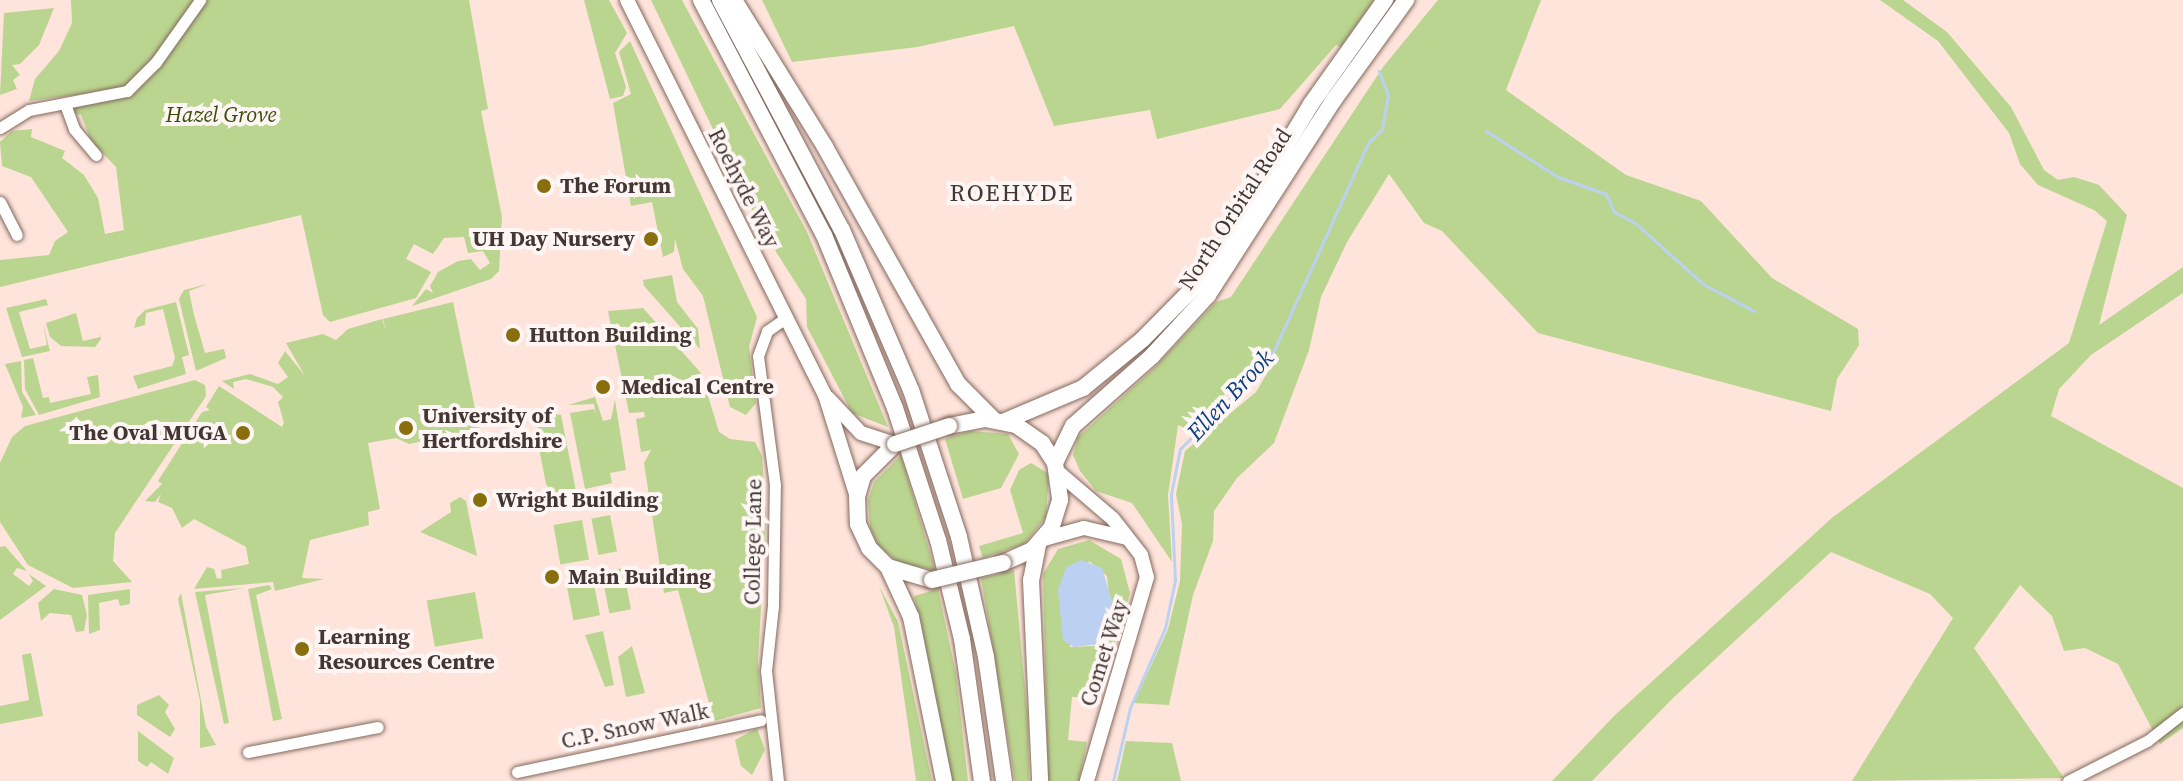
<!DOCTYPE html>
<style>
body{margin:0}
#map{position:relative;width:2183px;height:781px;overflow:hidden;background:#fee4db;font-family:"Source Serif 4",serif}
div>[style]{position:absolute}
[style*='--x']{left:calc(var(--x)*1px);top:calc(var(--y)*1px);width:calc(var(--w)*1px);rotate:calc(var(--a)*1deg)}
.green>*{inset:0;background:#bad58f;transform-origin:0 0}
.water>*{inset:0;background:#bcd1f1}
.stream>*{height:3px;margin:-1.5px;padding:0 1.5px;transform-origin:1.5px;border-radius:1.5px;background:#bcd1f1}
.roads{filter:drop-shadow(0 0 2px #83685d) drop-shadow(0 0 2px #83685d)}
.minor>*{height:11px;margin:-5.5px;padding:0 5.5px;transform-origin:5.5px;border-radius:5.5px;background:#fff}
.major>*{height:14px;margin:-7px;padding:0 7px;transform-origin:7px;border-radius:7px;background:#fff}
.highway>*{height:16px;margin:-8px;padding:0 8px;transform-origin:8px;border-radius:8px;background:#fff}
.bridges{filter:drop-shadow(0 0 2px #83685d) drop-shadow(0 0 2px #83685d)}
.highway-bridge>*{height:16px;margin:-8px;padding:0 8px;transform-origin:8px;border-radius:8px;background:#fff}
.dots>*{width:22px;height:22px;translate:-50% -50%;box-sizing:border-box;border:4px solid #fdf6f4;border-radius:50%}
span{translate:-50% -50%;white-space:nowrap;text-align:center;line-height:1.15;-webkit-text-stroke:8px #fdf6f4;paint-order:stroke}
.park-label{font-size:22px;color:#3a4e0a;font-style:italic}
.poi-label{font-size:22px;color:#443733;font-weight:700}
.left{translate:0 -50%;text-align:left}
.right{translate:-100% -50%;text-align:right}
.street-label{font-size:22px;color:#443733}
.neighbourhood-label{font-size:24px;color:#443733;letter-spacing:2px}
.water-label{font-size:24px;color:#0f4184;font-style:italic}
</style>
<div id="map">
<div class="green">
<div style="clip-path:polygon(71px 0,469px 0,488px 109px,481px 111px,502px 217px,499px 271px,491px 279px,412px 306px,426px 289px,433px 293px,430px 286px,438px 272px,458px 261px,471px 259px,480px 270px,490px 263px,483px 251px,468px 253px,464px 237px,444px 238px,433px 254px,414px 244px,406px 259px,431px 272px,416px 298px,330px 322px,323px 315px,301px 215px,0 287px,0 260px,49px 255px,55px 241px,68px 232px,31px 177px,2px 166px,0 142px,12px 131px,32px 129px,31px 137px,65px 151px,62px 158px,84px 175px,98px 198px,105px 234px,124px 230px,116px 167px,91px 141px,81px 115px,72px 113px,76px 106px,99px 103px,97px 92px,29px 101px,35px 79px,59px 51px,72px 23px)"></div>
<div style="clip-path:polygon(584px 0,609px 0,627px 33px,615px 53px,626px 87px,623px 96px,610px 99px)"></div>
<div style="clip-path:polygon(651px 0,682px 0,807px 232px,888px 427px,852px 413px,807px 327px,806px 299px,759px 225px)"></div>
<div style="clip-path:polygon(762px 0,1374px 0,1341px 47px,1336px 45px,1280px 109px,1157px 139px,1150px 110px,1054px 126px,1014px 26px,917px 47px,792px 62px)"></div>
<div style="clip-path:polygon(1438px 0,1541px 0,1506px 90px,1626px 175px,1701px 201px,1772px 278px,1858px 329px,1859px 345px,1837px 379px,1831px 411px,1538px 333px,1442px 231px,1424px 223px,1389px 174px,1347px 242px,1321px 297px,1309px 350px,1274px 443px,1237px 478px,1214px 511px,1213px 541px,1193px 595px,1169px 705px,1134px 703px,1168px 629px,1180px 581px,1182px 524px,1176px 494px,1185px 451px,1256px 392px,1275px 360px,1263px 353px,1191px 431px,1178px 425px,1168px 495px,1172px 562px,1132px 503px,1096px 491px,1080px 471px,1073px 455px,1078px 437px,1152px 370px,1216px 302px,1231px 297px,1383px 67px)"></div>
<div style="clip-path:polygon(1880px 0,1903px 0,1947px 32px,2011px 107px,2044px 170px,2058px 180px,2074px 177px,2099px 185px,2127px 215px,2099px 325px,2183px 267px,2183px 293px,2091px 355px,2059px 389px,2051px 416px,2183px 488px,2183px 728px,2160px 744px,2118px 664px,2085px 648px,2064px 651px,2052px 616px,2020px 585px,1974px 648px,2064px 778px,1852px 781px,1953px 618px,1930px 594px,1831px 552px,1673px 698px,1592px 781px,1552px 781px,1615px 715px,1833px 517px,2069px 343px,2107px 221px,2094px 210px,2038px 185px,2020px 164px,2009px 133px,1938px 41px)"></div>
<div style="clip-path:polygon(54px 8px,39px 45px,20px 64px,12px 65px,20px 75px,13px 80px,17px 89px,0 95px,4px 13px)"></div>
<div style="clip-path:polygon(630px 41px,757px 317px,749px 347px,756px 403px,746px 415px,730px 407px,703px 296px,683px 269px,675px 239px,674px 252px,663px 257px,652px 202px,631px 206px,613px 103px,631px 94px,619px 52px)"></div>
<div style="clip-path:polygon(672px 275px,677px 302px,698px 329px,700px 349px,644px 286px,643px 280px)"></div>
<div style="clip-path:polygon(208px 284px,189px 291px,194px 315px,205px 353px,224px 349px,226px 358px,196px 371px,179px 299px,184px 290px)"></div>
<div style="clip-path:polygon(46px 299px,48px 305px,19px 312px,30px 349px,47px 345px,43px 324px,50px 351px,22px 357px,6px 308px)"></div>
<div style="clip-path:polygon(176px 302px,189px 355px,182px 357px,186px 374px,138px 389px,133px 376px,172px 366px,175px 358px,163px 309px,146px 313px,145px 325px,134px 328px,137px 318px,145px 310px)"></div>
<div style="clip-path:polygon(453px 302px,479px 428px,409px 444px,396px 438px,368px 443px,380px 509px,368px 512px,369px 525px,310px 540px,302px 578px,324px 579px,275px 591px,273px 582px,194px 589px,207px 567px,214px 569px,217px 579px,222px 578px,221px 570px,249px 564px,246px 547px,194px 519px,182px 528px,172px 508px,158px 502px,161px 494px,155px 502px,145px 501px,162px 484px,158px 481px,202px 412px,210px 410px,206px 407px,219px 386px,282px 427px,284px 423px,278px 402px,283px 397px,273px 387px,246px 379px,233px 382px,234px 389px,222px 381px,250px 374px,278px 384px,288px 377px,278px 363px,285px 351px,305px 376px,286px 343px,323px 334px,336px 340px,348px 329px,382px 319px,386px 331px,383px 319px)"></div>
<div style="clip-path:polygon(643px 308px,701px 373px,719px 432px,730px 439px,755px 442px,762px 456px,766px 518px,758px 660px,761px 708px,714px 721px,678px 590px,664px 593px,644px 463px,651px 450px,641px 452px,636px 419px,645px 417px,644px 412px,629px 413px,608px 311px)"></div>
<div style="clip-path:polygon(76px 313px,83px 341px,100px 337px,99px 330px,101px 339px,95px 347px,61px 346px,50px 337px,46px 323px)"></div>
<div style="clip-path:polygon(33px 358px,43px 398px,49px 397px,50px 403px,91px 394px,87px 377px,98px 375px,100px 397px,39px 415px,25px 389px,24px 360px)"></div>
<div style="clip-path:polygon(21px 361px,22px 392px,36px 415px,21px 418px,23px 407px,5px 364px)"></div>
<div style="clip-path:polygon(195px 380px,205px 385px,206px 396px,115px 533px,113px 561px,132px 582px,73px 588px,28px 565px,0 522px,0 463px,12px 437px,25px 426px)"></div>
<div style="clip-path:polygon(595px 397px,603px 421px,611px 419px,615px 400px,626px 470px,610px 473px,612px 483px,585px 489px,570px 413px,594px 409px,596px 416px,594px 404px,568px 405px)"></div>
<div style="clip-path:polygon(555px 414px,561px 415px,576px 491px,555px 497px,546px 484px,536px 433px,540px 417px)"></div>
<div style="clip-path:polygon(970px 431px,1008px 434px,1019px 454px,1001px 488px,963px 499px,945px 439px)"></div>
<div style="clip-path:polygon(901px 455px,935px 570px,899px 563px,878px 545px,870px 528px,868px 500px,874px 482px)"></div>
<div style="clip-path:polygon(1031px 463px,1049px 474px,1046px 517px,1024px 544px,983px 558px,979px 546px,1023px 533px,1010px 490px,1019px 470px)"></div>
<div style="clip-path:polygon(460px 497px,466px 501px,477px 556px,420px 532px,451px 512px,450px 503px)"></div>
<div style="left:610px;top:515px;width:37px;height:19px;rotate:79deg"></div>
<div style="left:582px;top:520px;width:40px;height:29px;rotate:80deg"></div>
<div style="clip-path:polygon(evenodd,1089px 540px,1121px 559px,1130px 593px,1099px 697px,1072px 697px,1068px 740px,1087px 742px,1079px 781px,1048px 781px,1043px 574px,1058px 549px,1089px 540px,1089px 561px,1107px 576px,1111px 611px,1096px 646px,1070px 647px,1089px 561px)"></div>
<div style="clip-path:polygon(5px 546px,27px 571px,17px 568px,13px 574px,29px 586px,33px 581px,29px 574px,46px 586px,0 620px,0 547px)"></div>
<div style="left:623px;top:568px;width:42px;height:22px;rotate:79deg"></div>
<div style="clip-path:polygon(1014px 570px,1028px 721px,1029px 781px,1015px 781px,981px 578px)"></div>
<div style="left:592px;top:574px;width:42px;height:27px;rotate:79deg"></div>
<div style="clip-path:polygon(269px 585px,272px 589px,256px 595px,282px 719px,273px 721px,248px 589px)"></div>
<div style="clip-path:polygon(879px 586px,898px 622px,932px 781px,916px 781px,894px 627px)"></div>
<div style="clip-path:polygon(244px 588px,205px 595px,229px 723px,224px 724px,195px 592px)"></div>
<div style="clip-path:polygon(54px 589px,82px 595px,87px 615px,84px 631px,76px 632px,71px 615px,50px 613px,41px 621px,38px 603px)"></div>
<div style="clip-path:polygon(130px 589px,130px 604px,120px 606px,118px 599px,99px 603px,100px 630px,89px 634px,88px 595px)"></div>
<div style="clip-path:polygon(938px 589px,956px 674px,968px 781px,950px 781px,914px 596px)"></div>
<div style="left:475px;top:592px;width:47px;height:49px;rotate:80deg"></div>
<div style="clip-path:polygon(181px 593px,206px 727px,216px 745px,200px 748px,200px 701px,178px 599px)"></div>
<div style="clip-path:polygon(603px 631px,614px 685px,605px 687px,585px 635px)"></div>
<div style="clip-path:polygon(632px 646px,645px 693px,626px 697px,618px 657px)"></div>
<div style="clip-path:polygon(31px 653px,43px 716px,0 724px,0 706px,29px 700px,22px 655px)"></div>
<div style="clip-path:polygon(159px 695px,169px 705px,165px 712px,175px 729px,170px 737px,137px 715px,137px 705px)"></div>
<div style="clip-path:polygon(757px 728px,765px 750px,752px 775px,741px 766px,735px 740px)"></div>
<div style="clip-path:polygon(138px 731px,174px 758px,168px 774px,151px 762px,147px 767px,138px 761px)"></div>
<div style="clip-path:polygon(1126px 741px,1172px 743px,1181px 781px,1117px 781px)"></div>
</div>
<div class="water">
<div style="clip-path:polygon(1081px 560px,1102px 568px,1112px 601px,1100px 644px,1074px 647px,1063px 640px,1058px 590px,1066px 567px)"></div>
</div>
<div class="stream">
<div style="--x:1486;--y:131;--w:85;--a:32.6"></div>
<div style="--x:1558;--y:177;--w:51;--a:19.5"></div>
<div style="--x:1606;--y:194;--w:20;--a:66"></div>
<div style="--x:1614;--y:212;--w:22;--a:27"></div>
<div style="--x:1634;--y:222;--w:93;--a:41.9"></div>
<div style="--x:1703;--y:284;--w:58;--a:27.9"></div>
<div style="--x:1113;--y:781;--w:75;--a:-76.9"></div>
<div style="--x:1130;--y:708;--w:87;--a:-66.4"></div>
<div style="--x:1165;--y:628;--w:49;--a:-78.2"></div>
<div style="--x:1175;--y:580;--w:86;--a:-92.7"></div>
<div style="--x:1171;--y:494;--w:46;--a:-78.7"></div>
<div style="--x:1180;--y:449;--w:129;--a:-45.3"></div>
<div style="--x:1271;--y:357;--w:235;--a:-65.6"></div>
<div style="--x:1368;--y:143;--w:20;--a:-45"></div>
<div style="--x:1382;--y:129;--w:35;--a:-80"></div>
<div style="--x:1388;--y:95;--w:26;--a:-111"></div>
</div>
<div class="roads">
<div class="minor">
<div style="--x:65;--y:104;--w:27;--a:70"></div>
<div style="--x:74;--y:129;--w:34;--a:50"></div>
<div style="--x:0;--y:128;--w:34;--a:-32"></div>
<div style="--x:29;--y:110;--w:100;--a:-11"></div>
<div style="--x:127;--y:91;--w:41;--a:-45"></div>
<div style="--x:156;--y:62;--w:76;--a:-54.6"></div>
<div style="--x:0;--y:202;--w:37;--a:63"></div>
<div style="--x:248;--y:752;--w:132;--a:-10.9"></div>
<div style="--x:517;--y:772;--w:249;--a:-12"></div>
<div style="--x:778;--y:781;--w:111;--a:-96.2"></div>
<div style="--x:766;--y:671;--w:65;--a:-83.9"></div>
<div style="--x:773;--y:606;--w:121;--a:-89.1"></div>
<div style="--x:775;--y:485;--w:130;--a:-97.5"></div>
<div style="--x:758;--y:356;--w:27;--a:-70"></div>
<div style="--x:767;--y:331;--w:24;--a:-35"></div>
<div style="--x:2068;--y:781;--w:89;--a:-26.9"></div>
<div style="--x:2147;--y:741;--w:46;--a:-37.9"></div>
</div>
<div class="major">
<div style="--x:627;--y:0;--w:442;--a:63.4"></div>
<div style="--x:825;--y:395;--w:107;--a:72.6"></div>
<div style="--x:828;--y:398;--w:48;--a:46.7"></div>
<div style="--x:861;--y:433;--w:36;--a:18"></div>
<div style="--x:1058;--y:472;--w:72;--a:40.5"></div>
<div style="--x:1113;--y:519;--w:46;--a:52.1"></div>
<div style="--x:1141;--y:555;--w:23;--a:75"></div>
<div style="--x:1147;--y:577;--w:213;--a:106.4"></div>
<div style="--x:1044;--y:539;--w:41;--a:-15.4"></div>
<div style="--x:1084;--y:528;--w:44;--a:13.1"></div>
</div>
<div class="highway">
<div style="--x:701;--y:0;--w:265;--a:62.4"></div>
<div style="--x:824;--y:235;--w:187;--a:67.7"></div>
<div style="--x:895;--y:408;--w:139;--a:72"></div>
<div style="--x:938;--y:540;--w:102;--a:76.4"></div>
<div style="--x:962;--y:639;--w:143;--a:82"></div>
<div style="--x:720;--y:0;--w:260;--a:62.1"></div>
<div style="--x:842;--y:230;--w:174;--a:66.7"></div>
<div style="--x:911;--y:390;--w:155;--a:71.9"></div>
<div style="--x:959;--y:537;--w:123;--a:77.3"></div>
<div style="--x:986;--y:657;--w:125;--a:81.7"></div>
<div style="--x:734;--y:0;--w:173;--a:58.2"></div>
<div style="--x:825;--y:147;--w:272;--a:60.7"></div>
<div style="--x:958;--y:384;--w:51;--a:45"></div>
<div style="--x:1005;--y:421;--w:85;--a:-22.9"></div>
<div style="--x:1083;--y:388;--w:77;--a:-39.2"></div>
<div style="--x:1143;--y:339;--w:95;--a:-45.4"></div>
<div style="--x:1210;--y:271;--w:195;--a:-58.8"></div>
<div style="--x:1311;--y:104;--w:128;--a:-54.6"></div>
<div style="--x:949;--y:426;--w:37;--a:-11"></div>
<div style="--x:985;--y:419;--w:32;--a:11"></div>
<div style="--x:1016;--y:425;--w:32;--a:35"></div>
<div style="--x:1042;--y:443;--w:24;--a:57"></div>
<div style="--x:1055;--y:463;--w:37;--a:82"></div>
<div style="--x:1060;--y:500;--w:28;--a:107"></div>
<div style="--x:1052;--y:527;--w:30;--a:131"></div>
<div style="--x:1032;--y:550;--w:32;--a:156"></div>
<div style="--x:895;--y:444;--w:45;--a:135"></div>
<div style="--x:863;--y:476;--w:22;--a:106"></div>
<div style="--x:857;--y:497;--w:27;--a:88"></div>
<div style="--x:858;--y:524;--w:26;--a:65"></div>
<div style="--x:869;--y:548;--w:27;--a:45"></div>
<div style="--x:888;--y:567;--w:46;--a:16.5"></div>
<div style="--x:1055;--y:463;--w:41;--a:-64.1"></div>
<div style="--x:1073;--y:426;--w:106;--a:-41.5"></div>
<div style="--x:1152;--y:356;--w:83;--a:-47.4"></div>
<div style="--x:1208;--y:295;--w:231;--a:-57.2"></div>
<div style="--x:1333;--y:101;--w:125;--a:-54.1"></div>
<div style="--x:1038;--y:545;--w:36;--a:101"></div>
<div style="--x:1031;--y:580;--w:201;--a:87.4"></div>
<div style="--x:888;--y:567;--w:55;--a:65.3"></div>
<div style="--x:911;--y:617;--w:167;--a:78.6"></div>
</div>
</div>
<div class="bridges">
<div class="highway-bridge">
<div style="--x:895;--y:444;--w:57;--a:-18.4"></div>
<div style="--x:932;--y:580;--w:73;--a:-13.5"></div>
</div>
</div>
<div class="dots">
<div style="left:544px;top:186px;background:#886e0d"></div>
<div style="left:651px;top:239px;background:#886e0d"></div>
<div style="left:513px;top:335px;background:#886e0d"></div>
<div style="left:603px;top:387px;background:#886e0d"></div>
<div style="left:406px;top:428px;background:#886e0d"></div>
<div style="left:243px;top:433px;background:#886e0d"></div>
<div style="left:480px;top:500px;background:#886e0d"></div>
<div style="left:552px;top:577px;background:#886e0d"></div>
<div style="left:302px;top:649px;background:#886e0d"></div>
</div>
<div class="park-label">
<span style="left:221px;top:115px">Hazel Grove</span>
</div>
<div class="poi-label">
<span class="left" style="left:560px;top:186px">The Forum</span>
<span class="right" style="left:635px;top:239px">UH Day Nursery</span>
<span class="left" style="left:529px;top:335px">Hutton Building</span>
<span class="left" style="left:621px;top:387px">Medical Centre</span>
<span class="left" style="left:422px;top:428px">University of<br>Hertfordshire</span>
<span class="right" style="left:227px;top:433px">The Oval MUGA</span>
<span class="left" style="left:496px;top:500px">Wright Building</span>
<span class="left" style="left:568px;top:577px">Main Building</span>
<span class="left" style="left:318px;top:649px">Learning<br>Resources Centre</span>
</div>
<div class="street-label">
<span style="left:744px;top:188px;rotate:63deg">Roehyde Way</span>
<span style="left:1235px;top:209px;rotate:-57deg">North Orbital Road</span>
<span style="left:753px;top:542px;rotate:-89deg">College Lane</span>
<span style="left:1104px;top:653px;rotate:-72deg">Comet Way</span>
<span style="left:635px;top:726px;rotate:-12deg">C.P. Snow Walk</span>
</div>
<div class="neighbourhood-label">
<span style="left:1012px;top:193px">ROEHYDE</span>
</div>
<div class="water-label">
<span style="left:1230px;top:395px;rotate:-47deg">Ellen Brook</span>
</div>
</div>
